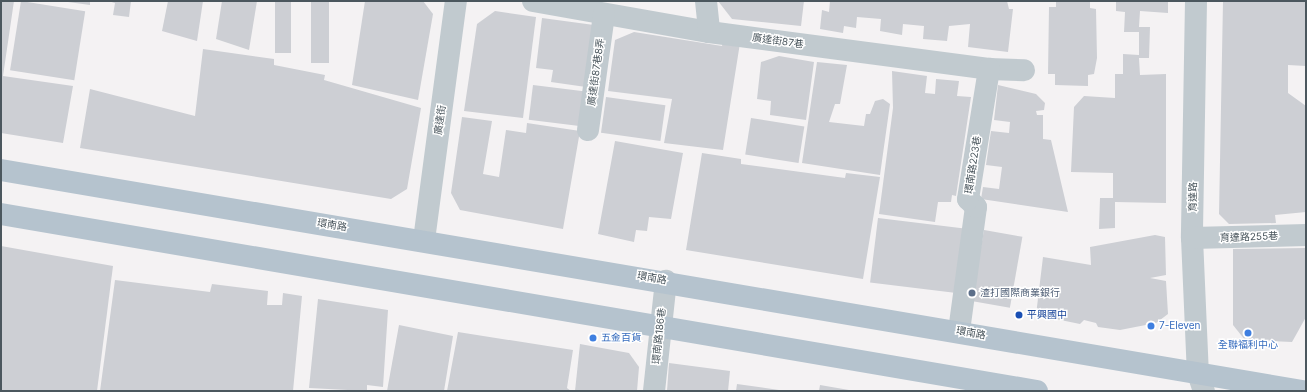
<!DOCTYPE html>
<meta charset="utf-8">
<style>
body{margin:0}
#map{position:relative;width:1307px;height:392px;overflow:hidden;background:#f4f2f3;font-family:Inter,"Noto Sans TC",sans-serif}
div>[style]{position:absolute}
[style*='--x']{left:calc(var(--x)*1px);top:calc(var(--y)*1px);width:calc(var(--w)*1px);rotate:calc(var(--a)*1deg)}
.building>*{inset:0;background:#cdcfd4;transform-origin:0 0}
.minor>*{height:22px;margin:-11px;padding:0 11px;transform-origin:11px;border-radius:11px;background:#c1cacf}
.major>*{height:22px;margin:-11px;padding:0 11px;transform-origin:11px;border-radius:11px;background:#b5c3ce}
.dots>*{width:11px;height:11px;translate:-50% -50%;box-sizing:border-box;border:2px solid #fff;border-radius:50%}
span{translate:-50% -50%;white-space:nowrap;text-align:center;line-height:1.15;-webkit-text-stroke:3px #fff;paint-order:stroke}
.street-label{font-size:10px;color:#4b575e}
.service-label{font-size:10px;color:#4e5e75}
.left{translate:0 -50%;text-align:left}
.transit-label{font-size:10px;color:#164399}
.shop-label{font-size:10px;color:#366cbe}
.frame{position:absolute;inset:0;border:2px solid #4b575e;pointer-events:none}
</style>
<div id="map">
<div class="building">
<div style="clip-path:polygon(1px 1px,14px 1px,3px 76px,73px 86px,63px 143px,1px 133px)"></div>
<div style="left:21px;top:1px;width:65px;height:70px;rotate:9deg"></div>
<div style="clip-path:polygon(68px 1px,90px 1px,90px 5px,68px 2px)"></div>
<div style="clip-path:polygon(108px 1px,131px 1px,129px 17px,113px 15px,115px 3px)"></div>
<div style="clip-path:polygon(168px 1px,203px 1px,197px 41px,162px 31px)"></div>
<div style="clip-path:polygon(222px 1px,257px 1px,249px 50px,216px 39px)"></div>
<div style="left:275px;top:1px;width:16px;height:52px"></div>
<div style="left:311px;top:1px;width:18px;height:62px"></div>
<div style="clip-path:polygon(365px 1px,423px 1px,433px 14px,418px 100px,352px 85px)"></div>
<div style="clip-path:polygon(718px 1px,804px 1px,801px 26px,732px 19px)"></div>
<div style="clip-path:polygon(830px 1px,1007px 1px,1009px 9px,1013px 9px,1008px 52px,968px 47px,970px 24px,949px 26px,947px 41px,923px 39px,924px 26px,903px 24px,902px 35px,880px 31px,881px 19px,857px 17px,856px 28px,844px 26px,843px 33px,820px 29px,822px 10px,829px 12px)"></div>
<div style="clip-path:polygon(1056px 1px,1090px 1px,1090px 8px,1096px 9px,1097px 58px,1094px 74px,1088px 75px,1088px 86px,1055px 85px,1055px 74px,1048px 74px,1049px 7px,1056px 7px)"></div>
<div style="clip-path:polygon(1116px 1px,1168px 1px,1168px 13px,1140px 11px,1139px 27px,1150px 27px,1149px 58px,1139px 58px,1140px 75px,1166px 74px,1166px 203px,1115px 202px,1115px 228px,1099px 229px,1100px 198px,1113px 198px,1113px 173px,1071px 172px,1074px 107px,1084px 96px,1115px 98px,1115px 74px,1123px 74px,1123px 54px,1139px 55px,1139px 32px,1124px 32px,1125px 12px,1116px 11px)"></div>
<div style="clip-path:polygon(1223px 1px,1306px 1px,1306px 66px,1288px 65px,1288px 93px,1306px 106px,1306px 212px,1275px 215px,1276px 223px,1229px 224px,1219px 214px)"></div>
<div style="clip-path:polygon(495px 11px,536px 17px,523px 118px,464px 111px,477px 24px)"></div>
<div style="clip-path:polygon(542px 18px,594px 25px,586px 87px,551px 82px,553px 70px,536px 68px)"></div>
<div style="clip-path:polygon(634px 32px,722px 46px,723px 41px,740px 43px,723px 150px,664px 143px,672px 99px,608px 91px,615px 40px)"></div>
<div style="clip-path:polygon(203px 49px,274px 59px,274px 65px,325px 75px,324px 80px,421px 108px,407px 189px,391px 199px,80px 148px,90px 89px,195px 116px)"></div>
<div style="clip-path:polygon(779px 56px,814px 62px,806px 120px,770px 115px,771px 101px,757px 99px,761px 62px)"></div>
<div style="clip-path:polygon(817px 62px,847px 65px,840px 104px,835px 104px,829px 122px,864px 126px,866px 114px,870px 114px,875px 101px,883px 99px,890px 104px,880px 175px,802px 163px)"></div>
<div style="clip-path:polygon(892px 71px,927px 76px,925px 93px,935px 94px,936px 79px,959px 81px,957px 96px,971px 97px,956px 196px,952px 195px,951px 202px,938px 202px,935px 222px,879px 214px,893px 108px)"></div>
<div style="left:533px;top:85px;width:51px;height:35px;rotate:7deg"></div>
<div style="clip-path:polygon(998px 85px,1036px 94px,1045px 103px,1044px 110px,1036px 111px,1037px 115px,1043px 115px,1043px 139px,1051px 140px,1068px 212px,981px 199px,983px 187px,999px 189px,1002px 167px,986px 165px,991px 131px,1009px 133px,1010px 122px,994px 120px)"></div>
<div style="left:606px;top:97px;width:60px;height:36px;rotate:8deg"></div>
<div style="clip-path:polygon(462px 117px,492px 121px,483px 174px,499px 177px,506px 130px,526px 133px,527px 123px,580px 131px,563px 229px,460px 210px,451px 193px)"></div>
<div style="left:751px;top:118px;width:54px;height:37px;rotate:9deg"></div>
<div style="clip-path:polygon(615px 141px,683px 153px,671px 219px,649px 217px,647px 231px,636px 230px,634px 242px,598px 234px)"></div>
<div style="clip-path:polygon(702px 153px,741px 159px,741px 164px,845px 178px,846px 173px,880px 177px,863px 279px,686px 250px)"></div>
<div style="left:878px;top:218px;width:89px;height:65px;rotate:7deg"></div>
<div style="left:984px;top:230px;width:39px;height:72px;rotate:10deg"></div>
<div style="clip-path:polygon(1155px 235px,1165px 237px,1166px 275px,1150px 278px,1166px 281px,1168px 314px,1156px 323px,1120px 330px,1098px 327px,1096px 323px,1084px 320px,1080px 324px,1036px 315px,1043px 257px,1091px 265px,1090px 247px)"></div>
<div style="clip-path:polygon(1px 246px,113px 266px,97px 391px,1px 391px)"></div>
<div style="clip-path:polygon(1306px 248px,1306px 317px,1292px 342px,1245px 340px,1233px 325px,1233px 249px)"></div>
<div style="clip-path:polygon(115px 280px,210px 292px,212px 284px,268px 291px,267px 305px,282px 305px,283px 293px,302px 296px,293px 391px,100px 391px)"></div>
<div style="clip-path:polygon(318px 299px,388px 310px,383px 387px,367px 385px,367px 391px,309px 388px)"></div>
<div style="clip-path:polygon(399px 325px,453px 336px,444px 391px,387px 391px)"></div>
<div style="clip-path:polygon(458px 332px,573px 350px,567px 388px,571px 391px,447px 391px)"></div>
<div style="clip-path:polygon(580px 344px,629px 353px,639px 367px,637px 391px,575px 391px)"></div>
<div style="clip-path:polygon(669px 363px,730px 371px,728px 391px,667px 391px)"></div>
<div style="clip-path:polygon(737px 384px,779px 390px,779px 391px,736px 391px)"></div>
<div style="clip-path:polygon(820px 385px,849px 390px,849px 391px,819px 391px)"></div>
</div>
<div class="minor">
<div style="--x:533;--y:1;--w:179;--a:10"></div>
<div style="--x:709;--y:32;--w:282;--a:7.5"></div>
<div style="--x:989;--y:69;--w:35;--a:2"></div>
<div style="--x:706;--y:1;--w:31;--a:84"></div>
<div style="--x:1196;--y:1;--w:237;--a:91"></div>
<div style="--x:1192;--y:238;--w:135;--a:87.5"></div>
<div style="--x:1198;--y:373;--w:19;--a:72"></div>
<div style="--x:588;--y:130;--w:117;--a:-82.1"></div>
<div style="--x:1192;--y:238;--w:114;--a:-1.5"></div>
<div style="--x:424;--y:240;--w:241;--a:-82.4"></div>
<div style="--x:959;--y:331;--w:125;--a:-82.2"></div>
<div style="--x:976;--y:207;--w:11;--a:-135"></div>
<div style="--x:968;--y:199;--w:132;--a:-80.8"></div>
<div style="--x:654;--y:391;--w:111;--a:-83.8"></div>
</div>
<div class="major">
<div style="--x:1;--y:170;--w:1320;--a:9.64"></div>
<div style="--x:1;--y:214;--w:1051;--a:9.7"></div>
</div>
<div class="dots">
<div style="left:972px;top:293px;background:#5c6f8a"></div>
<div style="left:1019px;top:315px;background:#1a4fb4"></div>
<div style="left:1151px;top:326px;background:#3f7fe0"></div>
<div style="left:1248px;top:333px;background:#3f7fe0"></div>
<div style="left:593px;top:338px;background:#3f7fe0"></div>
</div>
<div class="street-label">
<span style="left:778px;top:41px;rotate:8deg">廣達街87巷</span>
<span style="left:596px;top:72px;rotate:-82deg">廣達街87巷8弄</span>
<span style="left:440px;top:120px;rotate:-82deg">廣達街</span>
<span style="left:973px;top:165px;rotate:-81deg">環南路223巷</span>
<span style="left:1193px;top:197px;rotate:-89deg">育達路</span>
<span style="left:332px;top:225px;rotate:9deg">環南路</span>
<span style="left:1249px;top:237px;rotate:-2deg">育達路255巷</span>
<span style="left:652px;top:278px;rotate:10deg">環南路</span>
<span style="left:971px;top:333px;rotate:10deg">環南路</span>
<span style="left:659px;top:336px;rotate:-84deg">環南路186巷</span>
</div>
<div class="service-label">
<span class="left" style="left:980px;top:293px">渣打國際商業銀行</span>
</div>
<div class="transit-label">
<span class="left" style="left:1027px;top:315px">平興國中</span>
</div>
<div class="shop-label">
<span class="left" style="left:1159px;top:326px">7-Eleven</span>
<span class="left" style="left:601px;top:338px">五金百貨</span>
<span style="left:1248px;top:345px">全聯福利中心</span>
</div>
<div class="frame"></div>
</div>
